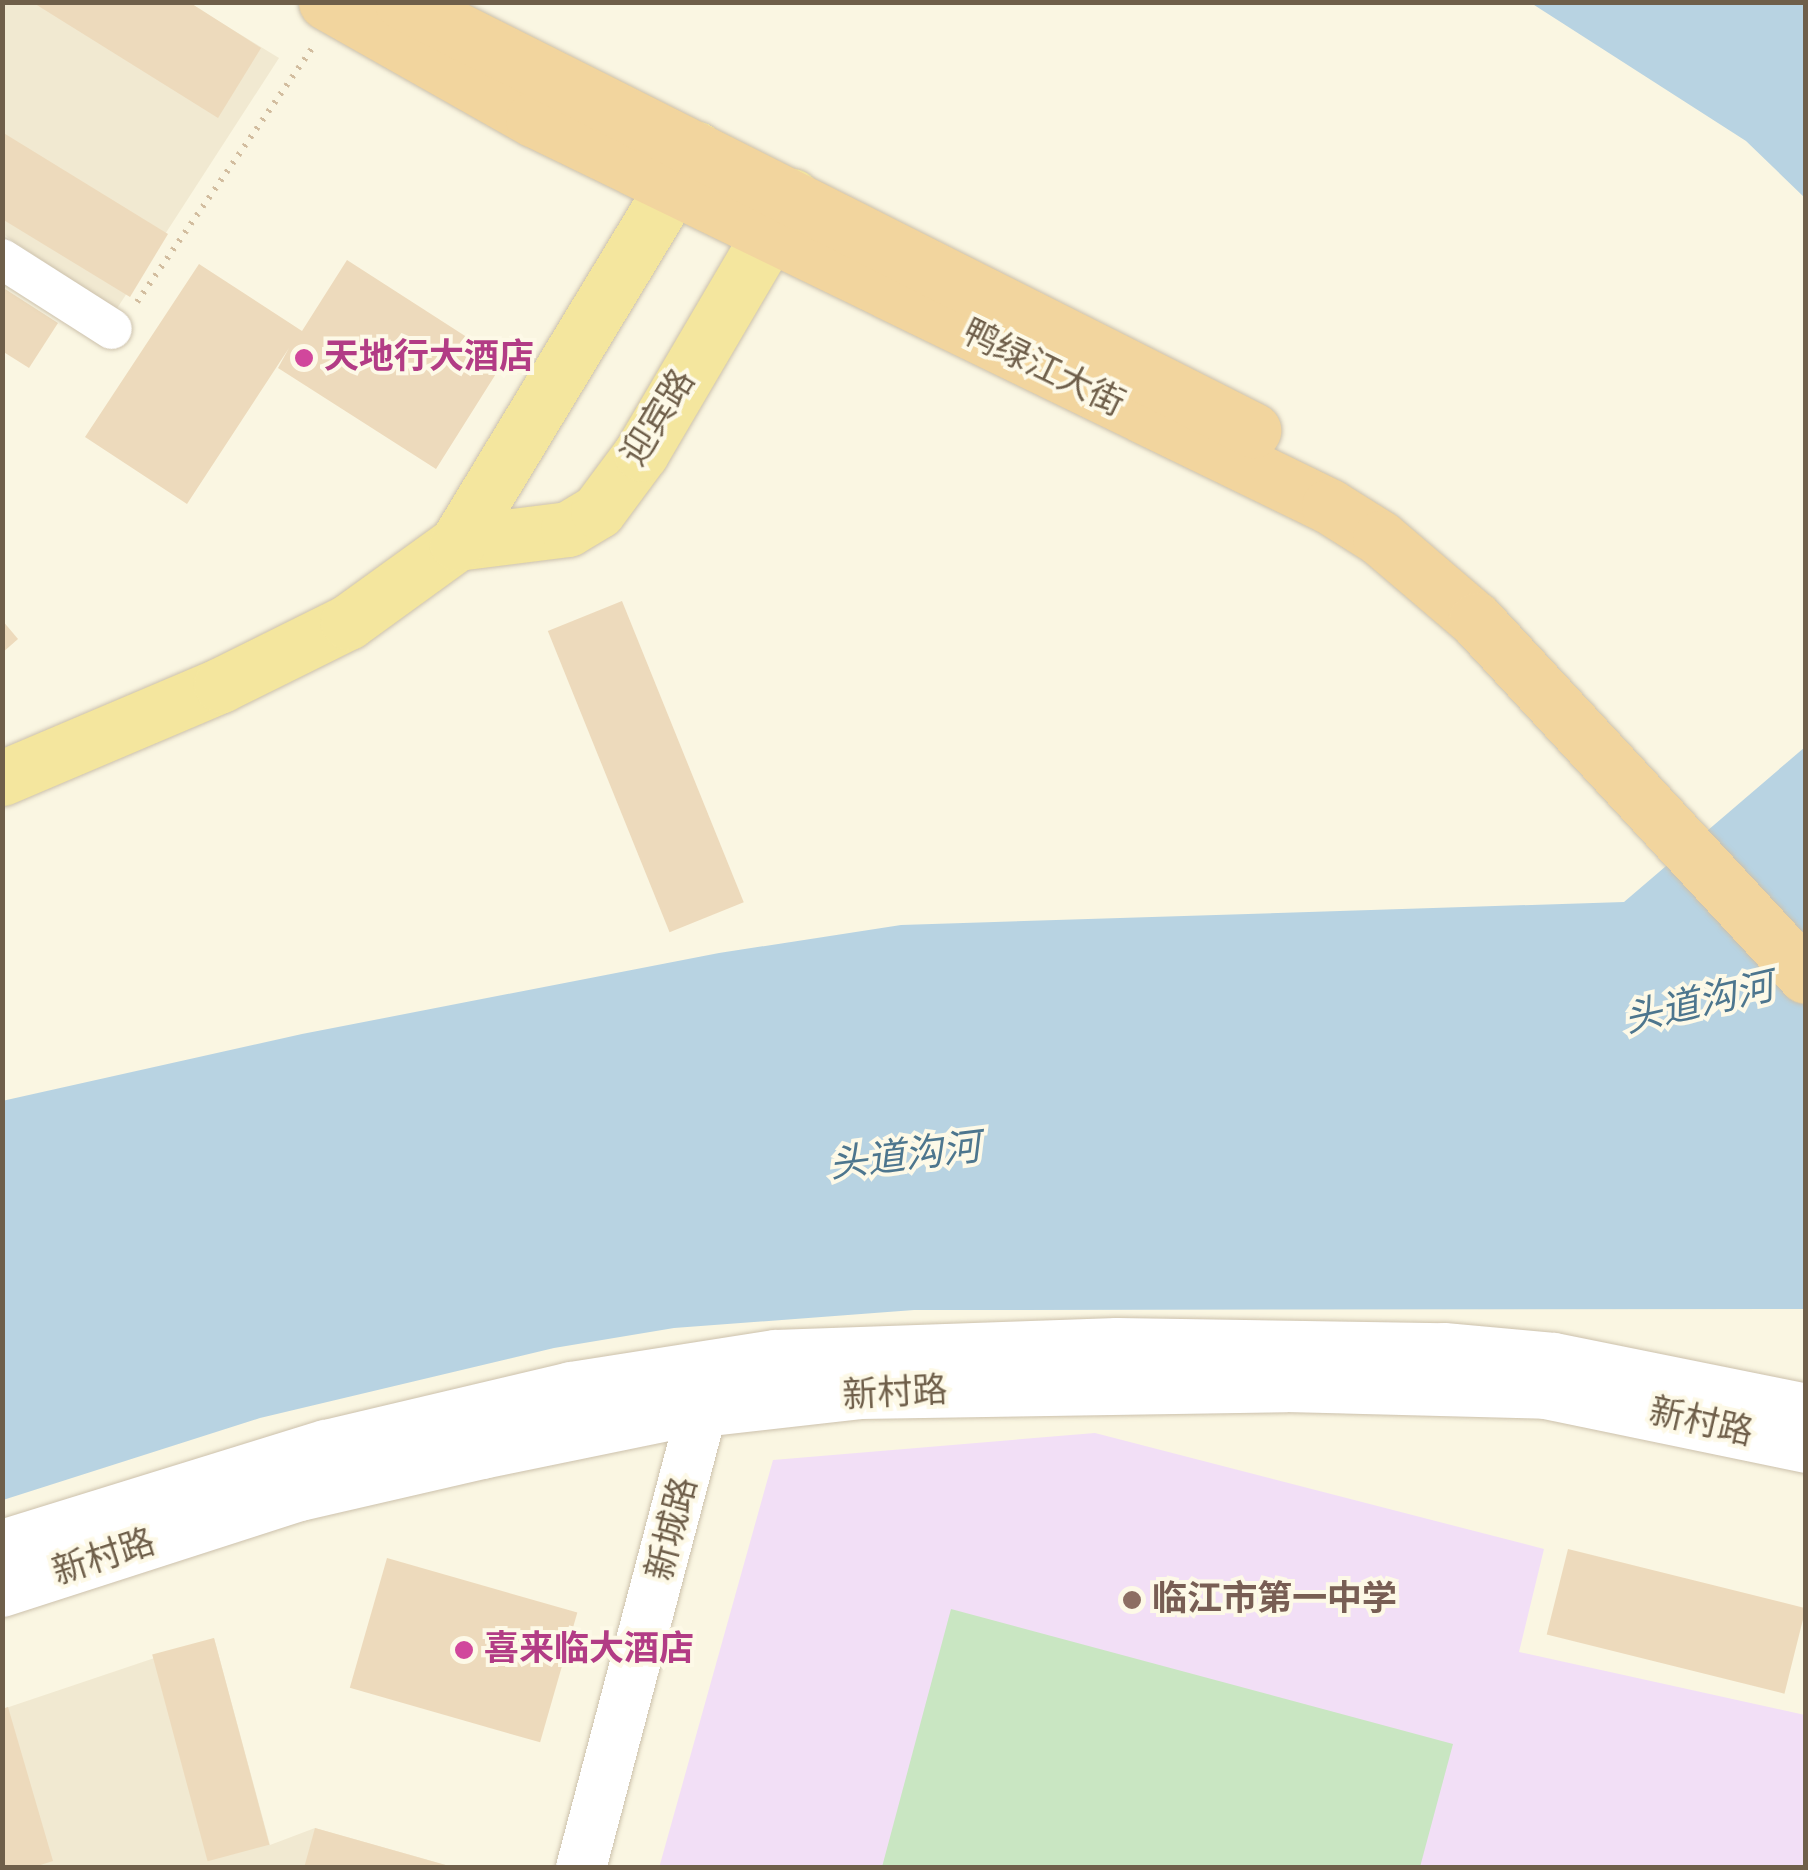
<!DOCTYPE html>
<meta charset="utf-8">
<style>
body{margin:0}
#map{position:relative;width:1808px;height:1870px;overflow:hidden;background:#faf6e2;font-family:"Sofia Sans Condensed","Noto Sans SC",sans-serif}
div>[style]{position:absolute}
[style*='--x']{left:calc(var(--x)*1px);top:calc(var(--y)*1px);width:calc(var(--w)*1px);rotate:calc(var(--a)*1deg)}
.residential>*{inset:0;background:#f1e9d1}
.education>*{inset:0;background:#f2dff6}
.green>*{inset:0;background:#c9e6c2}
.water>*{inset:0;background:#b8d3e2}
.building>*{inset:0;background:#eddabc;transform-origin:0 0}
.path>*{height:6px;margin-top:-3px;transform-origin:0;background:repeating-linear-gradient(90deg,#d2bd9f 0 2.5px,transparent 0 10.5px)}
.roads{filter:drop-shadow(0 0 2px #ccc1ac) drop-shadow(0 0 2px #ccc1ac)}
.minor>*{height:40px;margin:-20px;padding:0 20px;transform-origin:20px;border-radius:20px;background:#fff}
.tertiary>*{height:50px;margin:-25px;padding:0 25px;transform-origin:25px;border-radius:25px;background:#fff}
.primary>*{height:55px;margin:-27.5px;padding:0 27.5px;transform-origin:27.5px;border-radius:27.5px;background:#f4e69e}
.trunk>*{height:55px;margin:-27.5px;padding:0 27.5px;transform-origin:27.5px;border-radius:27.5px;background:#f2d59e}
.dots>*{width:28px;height:28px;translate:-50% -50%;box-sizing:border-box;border:5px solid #fdf9e7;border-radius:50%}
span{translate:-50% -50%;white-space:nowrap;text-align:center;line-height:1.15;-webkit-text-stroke:8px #fdf9e7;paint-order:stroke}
.hotel-label{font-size:35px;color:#b23c85;font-weight:700}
.left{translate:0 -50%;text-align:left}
.street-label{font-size:35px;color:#6f5f4a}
.education-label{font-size:35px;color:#785e54;font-weight:700}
.water-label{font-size:38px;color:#4d768e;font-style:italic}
.frame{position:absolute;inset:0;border:5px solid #6f5f4a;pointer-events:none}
</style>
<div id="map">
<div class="residential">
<div style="clip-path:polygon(2px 3px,189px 3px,279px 58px,116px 310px,3px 234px)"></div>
<div style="clip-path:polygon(214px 1638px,270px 1845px,315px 1828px,453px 1867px,3px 1868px,3px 1709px)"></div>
</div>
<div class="education">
<div style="clip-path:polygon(1095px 1433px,1544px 1549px,1519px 1652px,1805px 1715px,1805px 1867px,659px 1868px,773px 1460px)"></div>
</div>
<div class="green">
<div style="clip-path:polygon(951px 1609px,1453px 1744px,1420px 1867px,882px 1867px)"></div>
</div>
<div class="water">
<div style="clip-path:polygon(1531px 3px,1805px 3px,1805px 198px,1746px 141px)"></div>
<div style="clip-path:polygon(1805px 747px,1805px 1309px,914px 1310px,674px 1328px,554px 1348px,260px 1418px,3px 1500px,2px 1101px,302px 1034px,719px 953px,901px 925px,1624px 902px)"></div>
</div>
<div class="building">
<div style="clip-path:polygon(32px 2px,189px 2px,261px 48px,218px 118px)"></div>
<div style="clip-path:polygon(2px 132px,168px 234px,130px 297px,2px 219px)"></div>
<div style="clip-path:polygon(347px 260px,504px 361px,436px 469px,278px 368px,289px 348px,187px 504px,85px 437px,199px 264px,302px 331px)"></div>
<div style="clip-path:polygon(2px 287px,58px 323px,29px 368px,2px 351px)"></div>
<div style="left:622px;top:601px;width:325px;height:80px;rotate:68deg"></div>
<div style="clip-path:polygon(2px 620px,18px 639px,2px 653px)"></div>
<div style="left:1568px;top:1549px;width:245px;height:88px;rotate:14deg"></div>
<div style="left:387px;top:1558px;width:198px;height:135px;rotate:16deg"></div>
<div style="left:214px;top:1638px;width:214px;height:64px;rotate:75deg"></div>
<div style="clip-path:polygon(8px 1707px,53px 1861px,31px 1868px,2px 1868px,2px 1709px)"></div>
<div style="clip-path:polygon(315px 1828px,449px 1866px,449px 1868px,304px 1868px)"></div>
</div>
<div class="path">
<div style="--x:137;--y:302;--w:312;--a:-55.4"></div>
</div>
<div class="roads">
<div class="minor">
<div style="--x:2;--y:259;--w:130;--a:32.5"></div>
</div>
<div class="tertiary">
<div style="--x:2;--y:1545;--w:339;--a:-17.2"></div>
<div style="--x:326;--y:1445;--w:252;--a:-13.3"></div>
<div style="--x:571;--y:1387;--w:206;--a:-8.9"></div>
<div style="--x:775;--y:1355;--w:342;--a:-2"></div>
<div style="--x:1117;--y:1343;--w:327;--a:0.9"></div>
<div style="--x:1444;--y:1348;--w:110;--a:5.2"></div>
<div style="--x:1554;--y:1358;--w:257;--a:11.4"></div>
<div style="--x:2;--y:1592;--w:313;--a:-17.9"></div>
<div style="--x:300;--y:1496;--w:187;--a:-13"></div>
<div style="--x:482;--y:1454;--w:189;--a:-11.6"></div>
<div style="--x:667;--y:1416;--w:194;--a:-6.5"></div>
<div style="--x:860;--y:1394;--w:426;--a:-0.9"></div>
<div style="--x:1286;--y:1387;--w:260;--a:1.5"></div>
<div style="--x:1546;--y:1394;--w:266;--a:11.7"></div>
<div style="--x:581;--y:1868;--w:501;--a:-75.19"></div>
</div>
<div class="primary">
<div style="--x:457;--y:543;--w:112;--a:-7.2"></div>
<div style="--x:568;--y:529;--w:35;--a:-31"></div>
<div style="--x:598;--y:511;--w:72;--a:-53.4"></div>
<div style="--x:641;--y:453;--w:298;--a:-59.6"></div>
<div style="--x:2;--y:778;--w:238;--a:-23"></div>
<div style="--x:221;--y:685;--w:142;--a:-26.4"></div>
<div style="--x:348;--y:622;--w:135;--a:-35.9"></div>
<div style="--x:457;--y:543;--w:461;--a:-58.8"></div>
</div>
<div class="trunk">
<div style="--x:326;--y:2;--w:238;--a:29.5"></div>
<div style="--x:533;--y:119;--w:885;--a:25.93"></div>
<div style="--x:1329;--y:506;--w:60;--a:32.1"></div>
<div style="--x:1380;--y:538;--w:126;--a:40.5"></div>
<div style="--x:1476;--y:620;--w:485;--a:47.2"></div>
<div style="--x:402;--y:2;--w:953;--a:26.7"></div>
</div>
</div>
<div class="dots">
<div style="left:304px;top:358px;background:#d1479c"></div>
<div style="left:1132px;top:1600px;background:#8d6e63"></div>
<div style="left:464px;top:1650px;background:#d1479c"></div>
</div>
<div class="hotel-label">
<span class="left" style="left:324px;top:358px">天地行大酒店</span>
<span class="left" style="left:484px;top:1650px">喜来临大酒店</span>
</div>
<div class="street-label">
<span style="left:1043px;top:369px;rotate:26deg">鸭绿江大街</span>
<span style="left:659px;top:418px;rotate:-58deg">迎宾路</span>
<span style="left:895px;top:1394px;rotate:-3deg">新村路</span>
<span style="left:1701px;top:1423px;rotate:13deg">新村路</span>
<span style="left:673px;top:1529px;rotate:-75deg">新城路</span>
<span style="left:104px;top:1558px;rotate:-18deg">新村路</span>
</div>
<div class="education-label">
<span class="left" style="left:1152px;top:1600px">临江市第一中学</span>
</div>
<div class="water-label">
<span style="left:1699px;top:1004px;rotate:-13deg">头道沟河</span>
<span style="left:905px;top:1157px;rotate:-7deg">头道沟河</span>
</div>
<div class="frame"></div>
</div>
